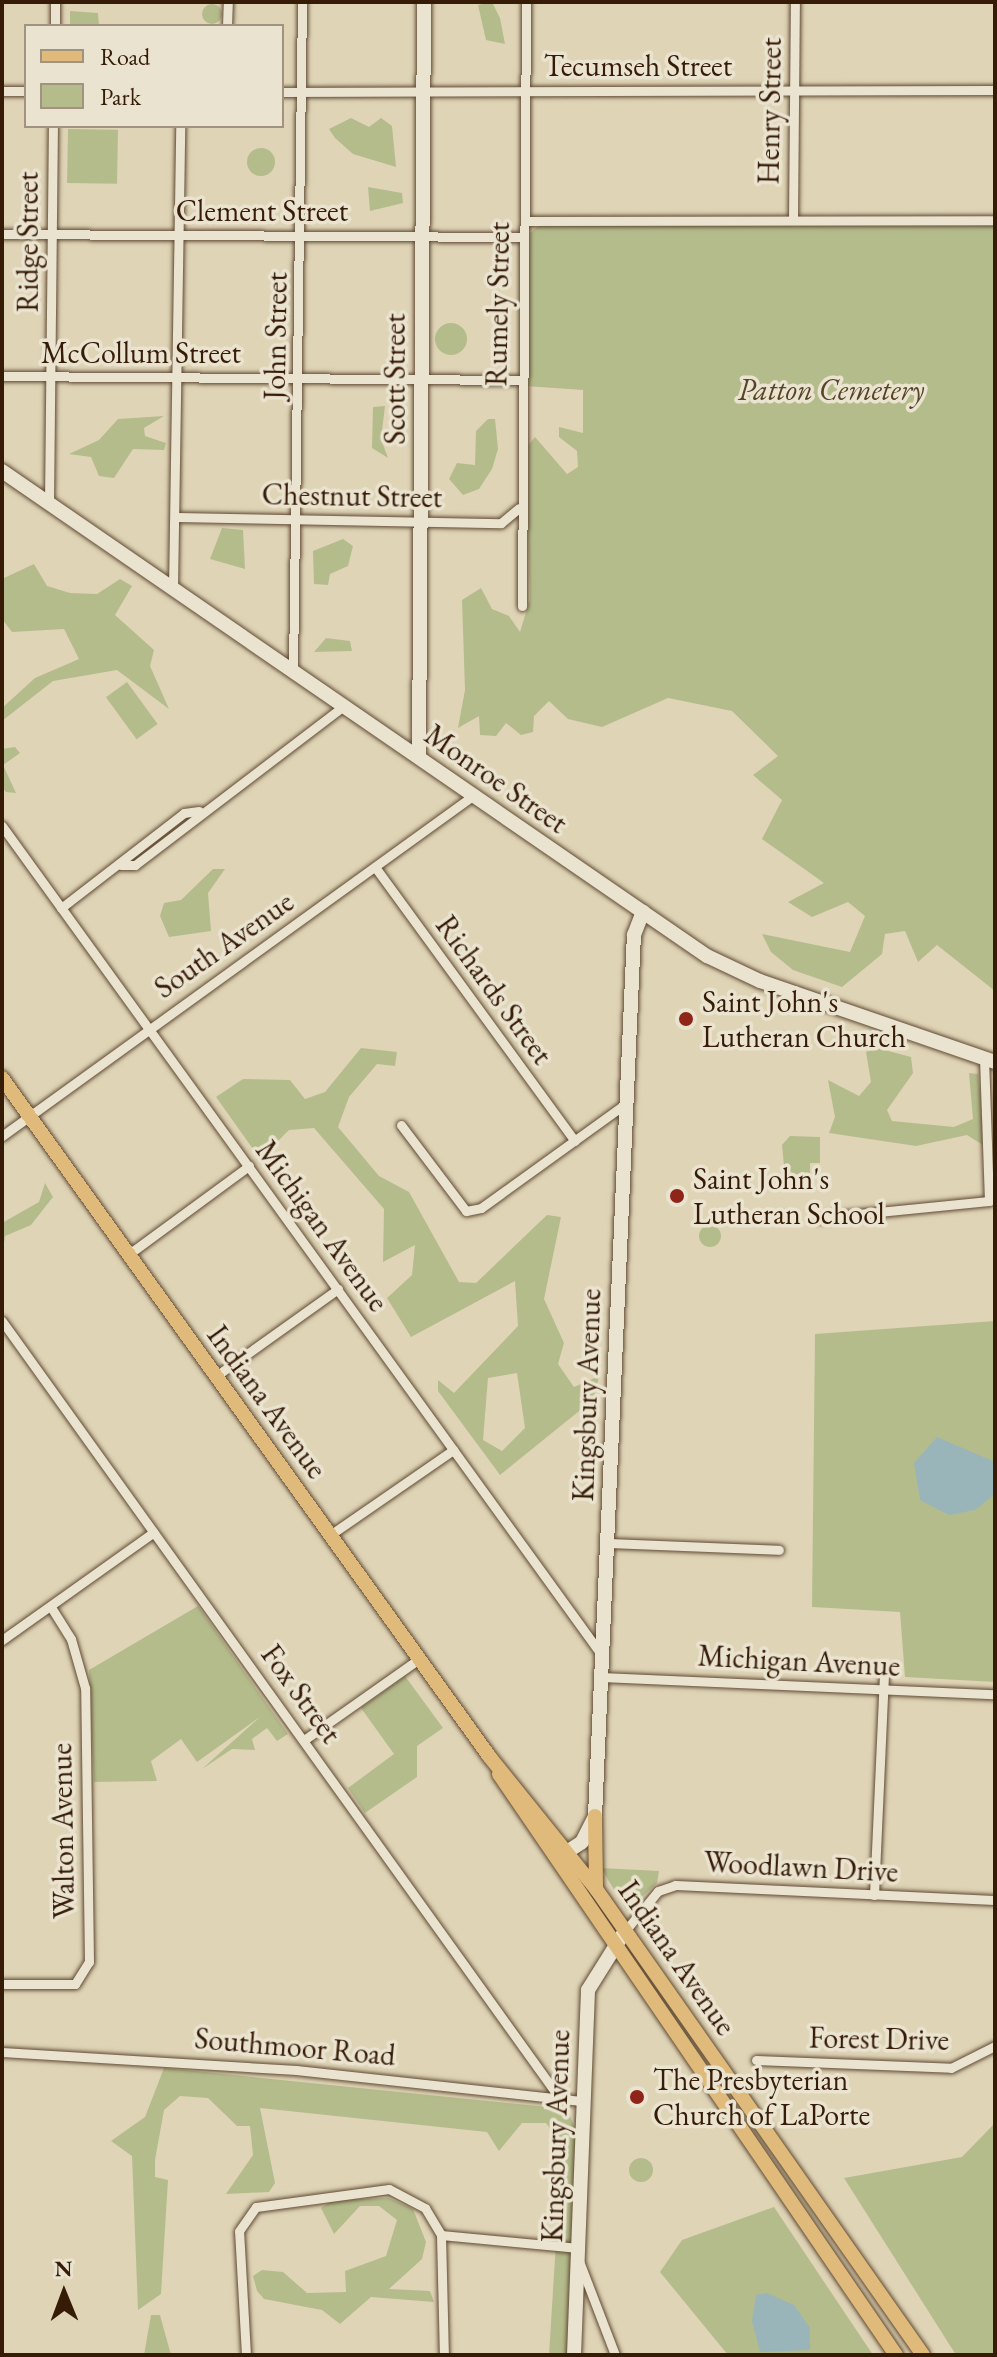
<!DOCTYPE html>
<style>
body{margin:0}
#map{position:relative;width:997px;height:2357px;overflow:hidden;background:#dfd4b6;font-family:"EB Garamond",serif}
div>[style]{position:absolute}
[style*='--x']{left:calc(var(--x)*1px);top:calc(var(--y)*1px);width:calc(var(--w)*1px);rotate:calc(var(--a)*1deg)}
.green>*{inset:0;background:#b5bc8c;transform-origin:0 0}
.round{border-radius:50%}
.water>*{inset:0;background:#9ab5ba}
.roads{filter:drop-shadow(0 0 2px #604a33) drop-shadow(0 0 2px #604a33)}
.street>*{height:9px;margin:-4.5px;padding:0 4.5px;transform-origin:4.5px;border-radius:4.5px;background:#eae3d0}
.secondary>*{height:14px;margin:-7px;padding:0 7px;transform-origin:7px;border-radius:7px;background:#eae3d0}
.primary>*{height:14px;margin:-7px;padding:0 7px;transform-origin:7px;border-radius:7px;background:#e0ba7b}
.dots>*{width:22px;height:22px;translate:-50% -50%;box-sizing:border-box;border:4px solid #eae3d0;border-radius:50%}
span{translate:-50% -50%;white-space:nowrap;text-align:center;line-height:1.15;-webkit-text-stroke:7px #eae3d0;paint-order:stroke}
.street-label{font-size:30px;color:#361c07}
.park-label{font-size:30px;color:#564428;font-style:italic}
.poi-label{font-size:30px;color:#361c07}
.left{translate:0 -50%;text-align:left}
.frame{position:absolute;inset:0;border:4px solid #361c07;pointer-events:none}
.legend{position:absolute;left:24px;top:24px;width:260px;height:104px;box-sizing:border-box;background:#eae3d0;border:2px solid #a29380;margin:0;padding:10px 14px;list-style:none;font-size:24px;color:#361c07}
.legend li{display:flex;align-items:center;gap:16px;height:40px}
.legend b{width:40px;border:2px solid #a29380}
.north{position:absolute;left:24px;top:2253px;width:80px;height:80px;-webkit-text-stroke:6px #eae3d0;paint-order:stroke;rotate:359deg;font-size:22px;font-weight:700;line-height:32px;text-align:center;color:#361c07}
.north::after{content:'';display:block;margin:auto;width:28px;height:36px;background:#361c07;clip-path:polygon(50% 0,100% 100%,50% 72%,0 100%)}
</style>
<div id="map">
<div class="green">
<div style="clip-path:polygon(492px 2px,500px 18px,505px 44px,486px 40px,478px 5px)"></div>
<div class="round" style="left:202px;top:4px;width:20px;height:20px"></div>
<div style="clip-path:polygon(70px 11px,98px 13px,99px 26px,70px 26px)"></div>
<div style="clip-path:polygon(351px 118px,369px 127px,381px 118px,392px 126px,396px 167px,353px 154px,335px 138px,329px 129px)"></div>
<div style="left:68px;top:129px;width:50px;height:54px;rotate:1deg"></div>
<div class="round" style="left:247px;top:148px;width:28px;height:28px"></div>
<div style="clip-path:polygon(368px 187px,402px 193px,403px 203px,370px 211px)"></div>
<div style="clip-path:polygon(538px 226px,995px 226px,995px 991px,937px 945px,918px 962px,905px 931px,885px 934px,882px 954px,842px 987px,793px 970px,771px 952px,762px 934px,850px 952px,865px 916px,848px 902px,812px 917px,788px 902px,824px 883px,762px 839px,782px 800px,753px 775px,778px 756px,732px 711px,668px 698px,602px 727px,568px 719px,549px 701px,534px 716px,533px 732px,521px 735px,506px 723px,496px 736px,480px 735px,479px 716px,458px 728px,465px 690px,462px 600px,481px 588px,492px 609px,509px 616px,520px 632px,530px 599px,526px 448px,535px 437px,567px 474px,578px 467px,577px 451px,559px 437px,559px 427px,583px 433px,583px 390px,525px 386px,530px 233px)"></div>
<div class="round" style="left:435px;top:323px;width:32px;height:32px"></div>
<div style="clip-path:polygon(385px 406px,381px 439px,388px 458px,372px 448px,373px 407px)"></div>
<div style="clip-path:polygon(164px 416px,144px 428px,145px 436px,166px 443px,164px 450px,133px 449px,114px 478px,99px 476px,91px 457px,69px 454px,99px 440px,118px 419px)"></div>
<div style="clip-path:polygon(488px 419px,495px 419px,498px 449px,492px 469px,479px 489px,463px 495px,449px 479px,457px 463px,475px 465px,476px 431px)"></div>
<div style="clip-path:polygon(222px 528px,243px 530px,245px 569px,210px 559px)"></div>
<div style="clip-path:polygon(343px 539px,353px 546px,348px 566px,330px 574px,328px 585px,314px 584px,313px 551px)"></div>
<div style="clip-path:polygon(34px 564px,47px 586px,70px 593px,97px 594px,120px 579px,132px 586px,115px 615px,154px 650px,150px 666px,169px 709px,117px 670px,53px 681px,2px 721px,2px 708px,35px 678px,79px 659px,64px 629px,12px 632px,2px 619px,2px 579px)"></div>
<div style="clip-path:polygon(326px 638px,350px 641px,352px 651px,314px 652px)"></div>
<div style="left:127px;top:682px;width:52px;height:26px;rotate:54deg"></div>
<div style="clip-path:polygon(15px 747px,20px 753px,3px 765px,16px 793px,6px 792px,2px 787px,2px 749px)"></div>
<div style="clip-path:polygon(213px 869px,225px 869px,208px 893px,211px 931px,169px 937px,160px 916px,164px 903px,181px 900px)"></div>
<div style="clip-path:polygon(evenodd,361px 1048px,397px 1052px,395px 1066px,377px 1064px,349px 1097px,338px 1127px,379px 1176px,409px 1192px,459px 1282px,476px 1283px,547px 1215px,561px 1217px,544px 1299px,564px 1343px,558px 1364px,574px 1387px,599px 1376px,594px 1399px,500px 1475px,438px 1391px,438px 1380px,454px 1393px,518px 1326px,515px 1281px,411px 1337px,387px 1298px,412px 1275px,415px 1245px,383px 1262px,384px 1209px,314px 1128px,289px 1130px,260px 1159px,216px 1097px,243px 1079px,290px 1080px,305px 1099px,325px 1092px,361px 1048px,517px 1373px,525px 1428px,502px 1451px,483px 1440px,488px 1378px,517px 1373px)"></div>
<div style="clip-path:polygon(877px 1048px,911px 1057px,913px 1073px,887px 1110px,892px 1121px,954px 1127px,973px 1119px,969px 1073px,978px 1074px,986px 1147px,967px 1135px,916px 1146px,829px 1133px,835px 1117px,828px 1080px,859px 1096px,871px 1082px,866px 1052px)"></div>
<div style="clip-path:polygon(790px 1136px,820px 1137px,820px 1163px,810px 1163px,810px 1176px,785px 1176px,782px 1145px)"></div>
<div style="clip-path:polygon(45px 1183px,53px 1197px,31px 1225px,5px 1236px,2px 1257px,2px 1223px,39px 1202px)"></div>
<div class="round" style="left:699px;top:1225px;width:22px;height:22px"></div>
<div style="clip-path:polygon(995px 1321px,995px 1682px,905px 1677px,900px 1612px,812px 1607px,815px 1334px)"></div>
<div style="clip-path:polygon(198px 1606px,288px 1734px,277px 1741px,267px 1728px,252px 1739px,255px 1750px,232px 1749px,202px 1769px,260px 1717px,197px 1762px,181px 1739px,151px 1761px,157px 1781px,94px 1782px,89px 1670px)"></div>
<div style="clip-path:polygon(405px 1676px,443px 1728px,417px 1746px,417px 1777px,365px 1813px,348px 1788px,394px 1754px,361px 1708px)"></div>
<div style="clip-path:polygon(601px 1868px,659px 1871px,657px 1883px,627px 1911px)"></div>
<div style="clip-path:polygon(164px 2068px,567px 2109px,577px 2133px,569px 2355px,549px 2355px,562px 2145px,546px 2123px,522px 2123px,499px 2151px,487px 2132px,260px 2108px,275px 2183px,269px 2192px,226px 2194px,253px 2155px,250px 2126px,237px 2126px,208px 2098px,180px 2096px,164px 2110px,155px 2160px,155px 2177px,168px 2180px,161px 2294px,138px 2310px,132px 2156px,111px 2141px,145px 2117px)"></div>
<div style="clip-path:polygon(995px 2123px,995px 2355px,956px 2355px,844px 2178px,962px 2157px)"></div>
<div class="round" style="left:629px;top:2158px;width:24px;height:24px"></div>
<div style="clip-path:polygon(389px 2198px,413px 2209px,426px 2242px,422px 2259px,389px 2289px,430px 2291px,434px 2302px,371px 2297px,340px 2324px,322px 2310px,264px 2299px,257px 2291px,253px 2276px,262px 2270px,283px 2272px,307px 2293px,346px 2292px,345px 2271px,386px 2256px,397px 2220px,379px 2206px,360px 2206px,334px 2234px,321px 2208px,333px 2200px)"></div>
<div style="clip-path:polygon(774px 2207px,873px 2355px,728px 2355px,660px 2272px,682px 2240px)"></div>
<div style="clip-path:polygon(151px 2315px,160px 2315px,171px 2355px,144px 2355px)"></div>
</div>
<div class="water">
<div style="clip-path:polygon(937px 1437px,995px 1462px,995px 1494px,975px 1510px,949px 1515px,920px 1500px,914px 1463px)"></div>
<div style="clip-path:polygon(767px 2293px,794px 2305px,810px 2328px,810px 2350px,760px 2352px,752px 2321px,756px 2295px)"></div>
</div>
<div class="roads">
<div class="street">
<div style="--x:55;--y:26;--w:24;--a:-90"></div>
<div style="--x:227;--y:26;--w:24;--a:-88"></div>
<div style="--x:2;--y:91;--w:24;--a:0"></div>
<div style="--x:282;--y:92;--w:713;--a:-0.16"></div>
<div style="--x:793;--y:220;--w:218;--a:-89.5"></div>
<div style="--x:525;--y:221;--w:470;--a:-0.1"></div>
<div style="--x:2;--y:234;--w:520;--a:0.33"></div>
<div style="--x:2;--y:376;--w:518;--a:0.44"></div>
<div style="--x:49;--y:503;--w:377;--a:-89.4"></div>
<div style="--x:177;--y:517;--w:324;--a:1.1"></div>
<div style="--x:501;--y:523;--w:23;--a:-40"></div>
<div style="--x:173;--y:589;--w:463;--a:-89.1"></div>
<div style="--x:522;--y:606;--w:604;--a:-89.62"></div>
<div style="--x:293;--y:671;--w:669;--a:-89.23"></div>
<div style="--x:2;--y:826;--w:1022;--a:54.12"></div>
<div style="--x:121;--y:865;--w:14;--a:0"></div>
<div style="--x:135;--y:865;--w:264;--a:-37.3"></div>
<div style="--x:375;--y:867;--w:339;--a:53.9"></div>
<div style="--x:61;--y:908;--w:155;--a:-37.7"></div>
<div style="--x:184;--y:813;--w:15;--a:-8"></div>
<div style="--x:401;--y:1125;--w:108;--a:52.9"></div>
<div style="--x:466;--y:1211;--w:15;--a:-11"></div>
<div style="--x:481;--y:1208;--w:178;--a:-35.8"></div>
<div style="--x:2;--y:1136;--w:582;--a:-35.85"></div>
<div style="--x:818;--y:1218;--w:172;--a:-5.7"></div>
<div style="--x:989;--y:1201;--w:143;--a:-92"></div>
<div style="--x:129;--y:1254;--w:149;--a:-36.3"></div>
<div style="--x:2;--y:1321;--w:954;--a:54.34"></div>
<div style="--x:216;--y:1376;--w:150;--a:-35.5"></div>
<div style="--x:330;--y:1535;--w:150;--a:-34.6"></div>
<div style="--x:607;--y:1543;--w:172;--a:2.3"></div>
<div style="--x:2;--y:1640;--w:186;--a:-35.4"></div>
<div style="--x:600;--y:1677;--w:395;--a:2.5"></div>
<div style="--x:304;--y:1740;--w:141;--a:-35.2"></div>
<div style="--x:874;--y:1895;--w:223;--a:-87.4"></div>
<div style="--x:625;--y:1931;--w:52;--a:-50.5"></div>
<div style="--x:658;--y:1891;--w:18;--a:-19"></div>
<div style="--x:675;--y:1885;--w:320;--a:2.7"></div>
<div style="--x:2;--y:1984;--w:73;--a:0"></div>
<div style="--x:75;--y:1984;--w:26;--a:-58"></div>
<div style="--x:89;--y:1962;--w:274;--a:-90.8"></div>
<div style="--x:85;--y:1688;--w:51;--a:-105.9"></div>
<div style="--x:71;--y:1639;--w:38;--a:-122"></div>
<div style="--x:2;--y:2052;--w:295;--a:3.5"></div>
<div style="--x:296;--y:2070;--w:289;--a:6.2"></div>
<div style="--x:756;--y:2060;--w:195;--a:2.3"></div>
<div style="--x:951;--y:2068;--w:49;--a:-26.6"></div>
<div style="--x:441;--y:2235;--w:120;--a:88.6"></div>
<div style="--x:579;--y:2261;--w:101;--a:69"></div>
<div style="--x:246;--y:2355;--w:124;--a:-93.2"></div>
<div style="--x:239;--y:2231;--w:29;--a:-55"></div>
<div style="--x:256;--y:2207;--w:134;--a:-7.7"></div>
<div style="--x:389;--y:2189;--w:41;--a:27.8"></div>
<div style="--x:425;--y:2208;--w:31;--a:59"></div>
<div style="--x:441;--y:2235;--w:138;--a:5.4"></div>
</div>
<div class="secondary">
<div style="--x:2;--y:471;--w:856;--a:34.53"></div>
<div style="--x:707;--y:956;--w:59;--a:25.3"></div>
<div style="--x:760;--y:981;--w:249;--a:19"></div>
<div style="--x:419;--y:757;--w:755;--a:-89.62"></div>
<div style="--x:559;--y:1857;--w:27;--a:-33"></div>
<div style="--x:582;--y:1842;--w:29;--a:-63"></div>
<div style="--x:595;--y:1816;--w:882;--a:-87.47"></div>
<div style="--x:634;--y:935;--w:25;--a:-69"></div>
<div style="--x:574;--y:2355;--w:365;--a:-87.8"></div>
<div style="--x:588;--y:1990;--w:70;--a:-57.9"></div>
</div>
<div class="primary">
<div style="--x:2;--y:1078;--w:835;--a:54.31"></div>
<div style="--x:489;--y:1756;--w:171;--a:51.2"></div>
<div style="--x:596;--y:1889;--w:569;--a:54.94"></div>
<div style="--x:499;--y:1774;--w:704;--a:55.66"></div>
<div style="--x:595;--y:1816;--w:72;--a:89.2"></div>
</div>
</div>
<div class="dots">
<div style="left:686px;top:1019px;background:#8f2418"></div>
<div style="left:677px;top:1196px;background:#8f2418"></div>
<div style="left:637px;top:2097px;background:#8f2418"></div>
</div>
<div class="street-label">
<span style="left:638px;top:66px">Tecumseh Street</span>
<span style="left:770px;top:111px;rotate:-89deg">Henry Street</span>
<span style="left:262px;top:211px">Clement Street</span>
<span style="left:28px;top:242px;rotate:-90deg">Ridge Street</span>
<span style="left:498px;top:304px;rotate:-89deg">Rumely Street</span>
<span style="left:276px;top:336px;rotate:-89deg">John Street</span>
<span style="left:141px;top:353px">McCollum Street</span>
<span style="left:395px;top:379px;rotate:-90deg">Scott Street</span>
<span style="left:352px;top:496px;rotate:1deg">Chestnut Street</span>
<span style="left:496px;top:779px;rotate:35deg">Monroe Street</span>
<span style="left:224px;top:945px;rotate:-35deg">South Avenue</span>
<span style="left:494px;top:990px;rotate:54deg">Richards Street</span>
<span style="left:322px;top:1226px;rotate:54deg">Michigan Avenue</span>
<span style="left:587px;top:1395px;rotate:-88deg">Kingsbury Avenue</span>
<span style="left:267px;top:1402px;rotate:54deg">Indiana Avenue</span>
<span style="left:799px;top:1661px;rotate:3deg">Michigan Avenue</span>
<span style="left:301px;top:1694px;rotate:54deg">Fox Street</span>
<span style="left:63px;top:1831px;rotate:-91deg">Walton Avenue</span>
<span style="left:801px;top:1867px;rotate:3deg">Woodlawn Drive</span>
<span style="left:677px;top:1958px;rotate:55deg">Indiana Avenue</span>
<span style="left:879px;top:2039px;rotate:1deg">Forest Drive</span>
<span style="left:295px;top:2047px;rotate:5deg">Southmoor Road</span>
<span style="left:556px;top:2136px;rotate:-88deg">Kingsbury Avenue</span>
</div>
<div class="park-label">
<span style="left:831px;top:390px">Patton Cemetery</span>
</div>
<div class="poi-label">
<span class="left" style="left:702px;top:1019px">Saint John's<br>Lutheran Church</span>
<span class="left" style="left:693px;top:1196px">Saint John's<br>Lutheran School</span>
<span class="left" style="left:653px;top:2097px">The Presbyterian<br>Church of LaPorte</span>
</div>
<div class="frame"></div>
<ul class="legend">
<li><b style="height:10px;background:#e0ba7b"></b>Road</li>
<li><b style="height:22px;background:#b5bc8c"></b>Park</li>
</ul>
<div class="north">N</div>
</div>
